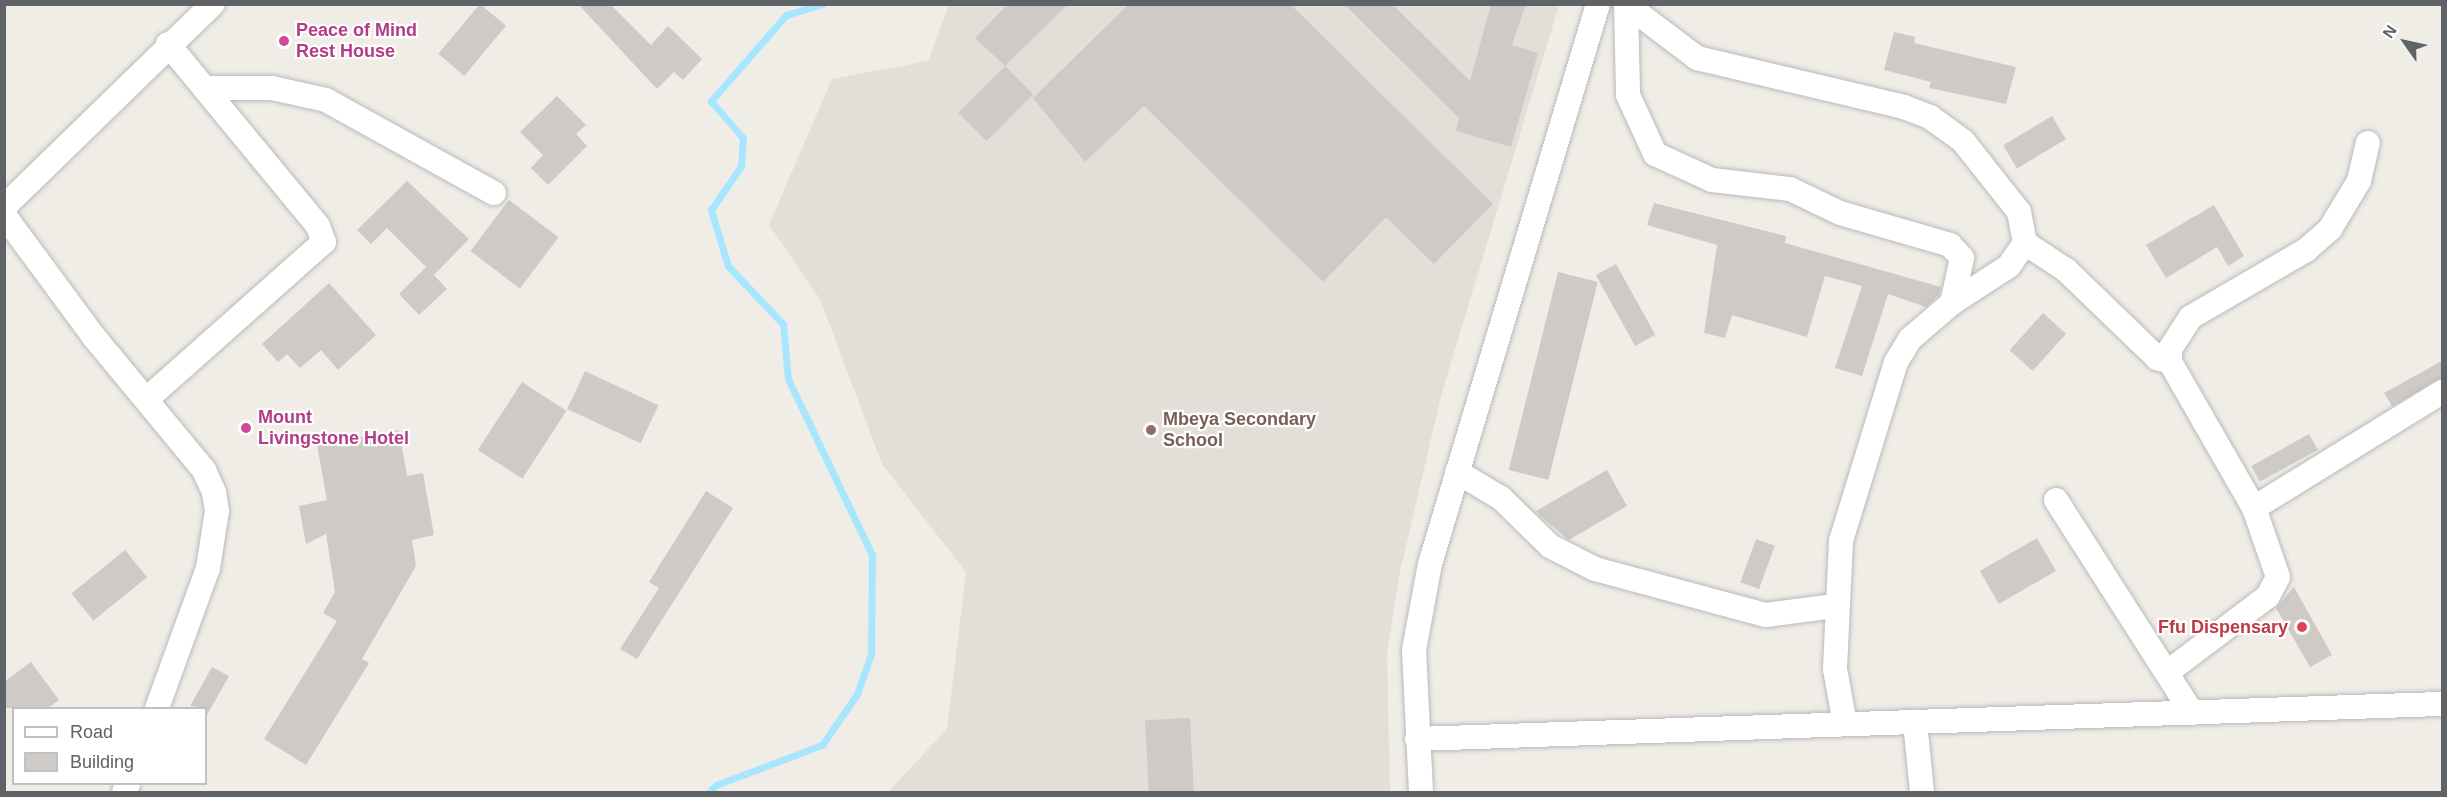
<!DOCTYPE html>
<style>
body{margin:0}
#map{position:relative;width:2447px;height:797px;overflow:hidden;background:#f0ede6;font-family:Helvetica,sans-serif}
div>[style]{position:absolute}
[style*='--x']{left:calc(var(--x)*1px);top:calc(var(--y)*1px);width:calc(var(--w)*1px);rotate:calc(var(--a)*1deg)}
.education>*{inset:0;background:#e3ded7}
.stream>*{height:7px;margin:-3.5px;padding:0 3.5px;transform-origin:3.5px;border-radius:3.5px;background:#a8e6ff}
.building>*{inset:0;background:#cecac5;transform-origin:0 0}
.roads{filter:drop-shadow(0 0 2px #b7babd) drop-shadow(0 0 2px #b7babd)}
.minor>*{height:24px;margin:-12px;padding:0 12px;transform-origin:12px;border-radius:12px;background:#fff}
.dots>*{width:16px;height:16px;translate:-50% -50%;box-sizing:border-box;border:3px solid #fff;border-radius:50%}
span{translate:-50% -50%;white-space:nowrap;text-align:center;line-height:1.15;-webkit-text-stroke:4.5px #fff;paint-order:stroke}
.hotel-label{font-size:18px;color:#b23c85;font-weight:700}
.left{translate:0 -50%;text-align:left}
.education-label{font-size:18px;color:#785e54;font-weight:700}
.health-label{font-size:18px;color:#be3a42;font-weight:700}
.right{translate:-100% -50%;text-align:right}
.frame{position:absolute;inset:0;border:6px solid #5e6367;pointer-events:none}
.legend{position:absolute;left:12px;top:707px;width:195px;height:78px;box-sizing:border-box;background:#fff;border:2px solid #bfc1c2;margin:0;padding:8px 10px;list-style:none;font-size:18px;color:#5e6367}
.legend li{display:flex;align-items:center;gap:12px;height:30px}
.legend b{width:30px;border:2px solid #bfc1c2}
.north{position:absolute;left:2375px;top:12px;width:60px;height:60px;-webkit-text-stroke:4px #fff;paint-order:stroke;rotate:304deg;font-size:16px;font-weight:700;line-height:24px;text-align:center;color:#5e6367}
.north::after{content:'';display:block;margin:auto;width:21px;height:27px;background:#5e6367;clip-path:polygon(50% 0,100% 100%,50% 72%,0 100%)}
</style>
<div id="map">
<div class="education">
<div style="clip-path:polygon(949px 5px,1559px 5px,1441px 396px,1399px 576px,1387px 654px,1390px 792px,888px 792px,947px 729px,966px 572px,882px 464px,820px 299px,769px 225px,832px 79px,928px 61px)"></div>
</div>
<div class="stream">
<div style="--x:709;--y:792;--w:10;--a:-45"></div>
<div style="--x:716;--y:785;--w:113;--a:-20.7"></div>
<div style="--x:822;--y:745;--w:62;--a:-55.5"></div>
<div style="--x:857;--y:694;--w:42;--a:-70.7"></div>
<div style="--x:871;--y:654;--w:99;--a:-89.4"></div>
<div style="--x:872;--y:555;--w:195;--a:-115.5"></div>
<div style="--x:788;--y:379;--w:55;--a:-95.2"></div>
<div style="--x:783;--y:324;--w:80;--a:-133.5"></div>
<div style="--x:728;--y:266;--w:59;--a:-106.9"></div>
<div style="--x:711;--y:210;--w:53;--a:-55.7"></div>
<div style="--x:741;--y:166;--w:28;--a:-86"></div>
<div style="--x:743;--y:138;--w:49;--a:-130.9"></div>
<div style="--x:711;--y:101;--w:114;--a:-48.9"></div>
<div style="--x:786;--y:15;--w:39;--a:-17"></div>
</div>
<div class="building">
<div style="left:480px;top:4px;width:34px;height:65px;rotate:40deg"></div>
<div style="clip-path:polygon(578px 4px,610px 4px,651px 45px,668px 26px,702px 59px,683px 80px,674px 72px,657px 89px)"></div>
<div style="clip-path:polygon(1008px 4px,1068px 4px,1005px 66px,975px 38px)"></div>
<div style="clip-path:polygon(1129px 4px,1290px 4px,1493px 204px,1434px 264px,1386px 217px,1323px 282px,1144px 106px,1085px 162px,1033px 98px)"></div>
<div style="clip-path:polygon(1344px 4px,1392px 4px,1470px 81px,1491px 4px,1526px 4px,1512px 45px,1538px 53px,1511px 147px,1456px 131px,1459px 118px)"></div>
<div style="clip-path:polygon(1894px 32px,1915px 37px,1914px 43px,2016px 67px,2006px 104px,1929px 88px,1931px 82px,1884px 70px)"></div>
<div style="left:1005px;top:66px;width:40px;height:66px;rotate:45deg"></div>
<div style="clip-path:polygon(557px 96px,586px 125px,576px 134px,587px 146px,548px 185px,531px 168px,543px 155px,520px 132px)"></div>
<div style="left:2052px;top:116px;width:27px;height:57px;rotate:59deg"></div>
<div style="clip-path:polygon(407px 181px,469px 239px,434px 275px,447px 289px,419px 315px,399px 294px,426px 267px,387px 228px,371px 244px,357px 230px)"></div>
<div style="left:509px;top:200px;width:62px;height:64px;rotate:37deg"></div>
<div style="clip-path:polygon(1654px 203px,1786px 236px,1785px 243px,1941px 287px,1939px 295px,1926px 307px,1888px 294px,1862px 376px,1835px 368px,1862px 286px,1825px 276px,1807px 337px,1732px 315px,1725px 338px,1704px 333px,1717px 245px,1647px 225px)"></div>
<div style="clip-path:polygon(2214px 205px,2244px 256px,2228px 266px,2217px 247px,2166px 278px,2146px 245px)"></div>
<div style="left:1616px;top:264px;width:81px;height:23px;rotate:61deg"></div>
<div style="left:1558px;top:272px;width:41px;height:204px;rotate:14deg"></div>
<div style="clip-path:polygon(329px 283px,376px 335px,338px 370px,321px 350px,300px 368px,287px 354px,278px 362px,262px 344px)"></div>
<div style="left:2043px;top:313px;width:31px;height:50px;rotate:42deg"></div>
<div style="clip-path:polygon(2442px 361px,2442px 378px,2392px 406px,2384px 393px)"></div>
<div style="left:585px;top:371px;width:81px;height:42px;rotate:25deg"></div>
<div style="left:522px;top:382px;width:53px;height:81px;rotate:33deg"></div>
<div style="clip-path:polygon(399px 430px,407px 476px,423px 473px,434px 535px,412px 540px,416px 566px,362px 659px,369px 663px,306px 765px,264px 739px,337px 621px,323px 613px,335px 592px,326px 534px,306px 544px,299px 506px,327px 500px,317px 445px)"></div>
<div style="left:2309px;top:434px;width:18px;height:66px;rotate:61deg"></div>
<div style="clip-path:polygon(1607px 470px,1627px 506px,1569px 540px,1539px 515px,1536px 511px)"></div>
<div style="clip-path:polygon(706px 491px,733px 508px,637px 659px,620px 649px,659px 588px,649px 582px)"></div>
<div style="left:2037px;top:538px;width:38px;height:66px;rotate:60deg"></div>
<div style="left:1756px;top:539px;width:20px;height:46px;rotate:20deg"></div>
<div style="left:125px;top:550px;width:35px;height:69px;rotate:51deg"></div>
<div style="clip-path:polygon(2294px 587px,2332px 655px,2310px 667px,2276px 608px)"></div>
<div style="clip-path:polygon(31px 662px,59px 700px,48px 708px,4px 708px,4px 682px)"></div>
<div style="clip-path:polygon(212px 667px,229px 676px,207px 715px,206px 708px,190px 706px)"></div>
<div style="left:1190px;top:718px;width:74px;height:45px;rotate:87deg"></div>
</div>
<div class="roads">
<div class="minor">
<div style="--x:1626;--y:4;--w:91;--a:88.7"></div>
<div style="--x:1628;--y:95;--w:65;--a:65.4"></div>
<div style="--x:1655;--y:154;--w:63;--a:24.5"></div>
<div style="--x:1712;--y:180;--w:79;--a:6.6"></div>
<div style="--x:1790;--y:189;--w:55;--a:25.6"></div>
<div style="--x:1840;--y:213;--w:115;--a:16.2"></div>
<div style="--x:1950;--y:245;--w:18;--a:47"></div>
<div style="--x:1962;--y:258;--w:46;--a:102.5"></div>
<div style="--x:1952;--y:303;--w:55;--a:139.4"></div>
<div style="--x:1910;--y:339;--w:27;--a:121"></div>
<div style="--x:1896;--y:362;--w:187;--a:107.1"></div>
<div style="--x:1841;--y:541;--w:128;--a:92.7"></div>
<div style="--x:1835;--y:669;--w:56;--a:79.7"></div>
<div style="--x:1627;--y:5;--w:88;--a:37.1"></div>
<div style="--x:1697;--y:58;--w:213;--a:13.3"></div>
<div style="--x:1904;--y:107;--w:28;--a:21"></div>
<div style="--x:1930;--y:117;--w:41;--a:36"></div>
<div style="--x:1963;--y:141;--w:90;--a:51.7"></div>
<div style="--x:2019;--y:212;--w:32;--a:79"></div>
<div style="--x:2025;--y:243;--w:28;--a:125"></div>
<div style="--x:2009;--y:266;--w:68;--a:147"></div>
<div style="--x:205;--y:88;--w:67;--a:0"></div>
<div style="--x:272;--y:88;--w:55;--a:12.5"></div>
<div style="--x:326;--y:100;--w:192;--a:29"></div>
<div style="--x:4;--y:207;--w:291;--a:-44.2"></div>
<div style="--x:4;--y:215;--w:152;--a:53.6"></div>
<div style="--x:94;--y:337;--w:173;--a:50.4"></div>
<div style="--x:204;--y:470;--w:24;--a:66"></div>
<div style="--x:214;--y:492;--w:19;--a:81"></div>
<div style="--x:217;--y:511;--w:58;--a:99"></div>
<div style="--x:208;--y:568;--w:149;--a:110"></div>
<div style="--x:2025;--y:243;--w:49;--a:33.4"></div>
<div style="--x:2066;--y:270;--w:127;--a:44"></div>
<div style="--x:2157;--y:358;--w:14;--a:17"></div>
<div style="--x:148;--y:398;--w:235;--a:-41.6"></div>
<div style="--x:324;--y:242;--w:17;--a:-111"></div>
<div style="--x:318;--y:226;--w:236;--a:-129.5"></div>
<div style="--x:1457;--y:472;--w:51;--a:30.6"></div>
<div style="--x:1501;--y:498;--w:69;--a:44.4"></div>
<div style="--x:1550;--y:546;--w:51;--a:27.1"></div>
<div style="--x:1595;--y:569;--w:177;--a:15.1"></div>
<div style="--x:1766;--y:615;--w:69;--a:-7.5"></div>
<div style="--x:2056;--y:500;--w:253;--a:57.4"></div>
<div style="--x:2254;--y:508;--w:221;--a:-31.7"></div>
<div style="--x:2169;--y:671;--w:124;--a:-37.1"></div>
<div style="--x:2268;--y:596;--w:21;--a:-62"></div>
<div style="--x:2278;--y:577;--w:73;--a:-109.2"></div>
<div style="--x:2254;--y:508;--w:168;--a:-119.9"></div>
<div style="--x:2170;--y:362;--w:13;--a:-90"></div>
<div style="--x:2170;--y:349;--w:38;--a:-57"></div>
<div style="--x:2191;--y:317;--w:133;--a:-30.2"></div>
<div style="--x:2306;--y:250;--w:32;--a:-41"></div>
<div style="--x:2330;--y:229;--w:56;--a:-58.9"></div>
<div style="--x:2359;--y:181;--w:39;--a:-77"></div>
<div style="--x:1915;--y:722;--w:70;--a:84.3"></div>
<div style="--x:1417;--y:739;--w:1026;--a:-1.96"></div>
<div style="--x:124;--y:792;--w:9;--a:-63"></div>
<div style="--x:1421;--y:792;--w:142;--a:-92.8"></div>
<div style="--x:1414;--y:650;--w:87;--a:-79.5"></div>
<div style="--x:1430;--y:564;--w:585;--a:-73.3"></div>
</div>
</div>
<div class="dots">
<div style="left:284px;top:41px;background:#d1479c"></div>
<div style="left:246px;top:428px;background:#d1479c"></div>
<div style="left:1151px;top:430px;background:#8d6e63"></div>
<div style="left:2302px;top:627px;background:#e0444e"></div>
</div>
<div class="hotel-label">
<span class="left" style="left:296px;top:41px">Peace of Mind<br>Rest House</span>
<span class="left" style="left:258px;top:428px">Mount<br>Livingstone Hotel</span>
</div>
<div class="education-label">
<span class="left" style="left:1163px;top:430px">Mbeya Secondary<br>School</span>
</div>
<div class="health-label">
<span class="right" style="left:2288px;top:627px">Ffu Dispensary</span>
</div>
<div class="frame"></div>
<ul class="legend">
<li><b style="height:8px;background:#fff"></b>Road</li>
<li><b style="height:16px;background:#cecac5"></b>Building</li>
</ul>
<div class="north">N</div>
</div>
